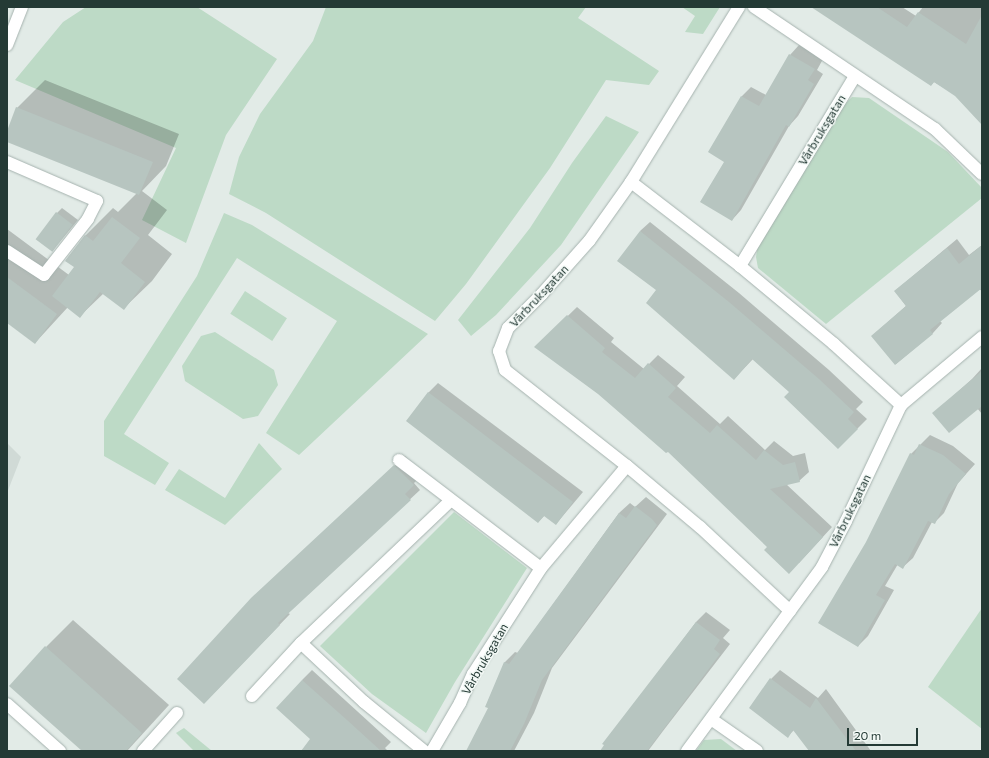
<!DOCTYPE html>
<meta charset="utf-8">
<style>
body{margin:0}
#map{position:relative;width:989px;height:758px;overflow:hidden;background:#e2ebe7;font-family:Commissioner,sans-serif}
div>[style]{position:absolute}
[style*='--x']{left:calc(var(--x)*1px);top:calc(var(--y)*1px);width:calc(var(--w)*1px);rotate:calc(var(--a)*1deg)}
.built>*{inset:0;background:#d0dad6}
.green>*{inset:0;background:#bddac6;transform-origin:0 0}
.shadow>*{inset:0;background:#0003}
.building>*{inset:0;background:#b7c5c0;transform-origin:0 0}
.roads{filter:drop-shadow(0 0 1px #a5b2ae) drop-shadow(0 0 1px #a5b2ae)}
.street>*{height:12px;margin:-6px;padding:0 6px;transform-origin:6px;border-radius:6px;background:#fff}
span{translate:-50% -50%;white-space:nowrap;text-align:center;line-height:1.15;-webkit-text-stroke:3px #f2f8f5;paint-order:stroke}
.street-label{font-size:12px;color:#243a35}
.frame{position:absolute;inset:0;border:8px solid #243a35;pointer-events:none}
.scale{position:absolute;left:847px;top:728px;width:71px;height:18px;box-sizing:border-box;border:2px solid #243a35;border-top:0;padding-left:5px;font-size:12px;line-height:14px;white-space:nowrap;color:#243a35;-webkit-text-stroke:3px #f2f8f5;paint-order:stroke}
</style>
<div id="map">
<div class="built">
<div style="clip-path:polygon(7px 443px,21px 457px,7px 493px)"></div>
</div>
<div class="green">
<div style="clip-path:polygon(86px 7px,197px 7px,277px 59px,226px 135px,186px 243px,142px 220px,176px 148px,15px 80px,63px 22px)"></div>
<div style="clip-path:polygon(326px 7px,586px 7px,578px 18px,659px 71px,649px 85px,606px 80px,550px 168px,466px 284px,435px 321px,266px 213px,229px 194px,239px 157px,260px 114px,313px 41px)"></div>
<div style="clip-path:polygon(682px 7px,720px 7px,703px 34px,685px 32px,695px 16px)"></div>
<div style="clip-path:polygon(852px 97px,869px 98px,948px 152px,982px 188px,982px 198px,826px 324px,758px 268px,756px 257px,758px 244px,842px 107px)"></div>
<div style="clip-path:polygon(606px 116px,639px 132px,561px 245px,496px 315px,471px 336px,458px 320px,530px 228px,572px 163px)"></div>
<div style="clip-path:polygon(224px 213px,252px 225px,428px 334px,299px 455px,266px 433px,337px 321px,237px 258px,124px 434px,169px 463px,155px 485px,104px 456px,104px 421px,197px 276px)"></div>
<div style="left:245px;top:291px;width:50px;height:27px;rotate:33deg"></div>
<div style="clip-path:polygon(215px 332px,274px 370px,278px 385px,258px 416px,243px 419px,185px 381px,182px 366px,201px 336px)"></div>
<div style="clip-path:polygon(259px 443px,282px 469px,225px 525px,165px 490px,179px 469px,225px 498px)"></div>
<div style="clip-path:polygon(454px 512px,527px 568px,455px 682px,426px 733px,372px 694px,320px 646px)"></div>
<div style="clip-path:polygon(982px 608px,982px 729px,928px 687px)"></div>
<div style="clip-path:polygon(184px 728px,212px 751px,194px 751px,176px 733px)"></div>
<div style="clip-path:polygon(721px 739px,737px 751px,696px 751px,704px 740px)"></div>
</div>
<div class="shadow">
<div style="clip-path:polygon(813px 7px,902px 7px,916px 16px,923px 7px,982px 7px,982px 124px,956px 95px,934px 82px,931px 85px)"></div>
<div style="clip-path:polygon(799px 45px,823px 59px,817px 70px,823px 74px,798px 116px,789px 126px,741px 210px,732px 220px,725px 162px,742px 96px,751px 87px,766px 95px,790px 55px)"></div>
<div style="clip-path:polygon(45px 80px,179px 134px,166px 166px,142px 191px,167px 210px,148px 235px,172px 254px,152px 281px,124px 308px,104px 293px,80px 316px,68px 307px,35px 343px,7px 322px,7px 229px,69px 275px,75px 267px,66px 260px,86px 235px,113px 208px,118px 212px,137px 193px,7px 140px,7px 133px,17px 108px)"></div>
<div style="clip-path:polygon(62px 208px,78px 220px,53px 250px,57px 213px)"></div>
<div style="clip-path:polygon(650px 222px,739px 293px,829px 370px,863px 402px,856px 409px,867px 419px,838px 448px,790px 392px,753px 359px,734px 379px,657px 290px,640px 231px)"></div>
<div style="clip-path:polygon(957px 239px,969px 255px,982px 245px,982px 291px,979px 289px,940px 321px,942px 323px,933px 333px,896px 364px,872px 336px,906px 306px,895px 291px)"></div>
<div style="clip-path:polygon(577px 307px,614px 338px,611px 342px,644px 369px,658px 355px,685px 377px,677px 386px,720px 424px,728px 416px,765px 450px,774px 441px,793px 456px,805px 453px,809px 472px,799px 481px,786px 484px,832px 527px,799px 563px,769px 547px,668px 450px,599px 394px,536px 347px)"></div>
<div style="clip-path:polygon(982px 368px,982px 414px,977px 408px,934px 413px,972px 379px)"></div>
<div style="clip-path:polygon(438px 383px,583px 492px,556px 524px,545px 515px,538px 522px,428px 393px)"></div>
<div style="clip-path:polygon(930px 435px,953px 446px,975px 464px,958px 483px,944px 513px,934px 523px,932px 522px,913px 558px,903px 567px,898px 564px,885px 586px,894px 590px,868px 636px,858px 646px,867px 542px,911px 454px)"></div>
<div style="clip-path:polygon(405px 456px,423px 474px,414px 483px,420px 490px,288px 613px,290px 614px,214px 693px,263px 588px)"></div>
<div style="clip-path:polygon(646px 497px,667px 514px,552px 668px,534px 713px,514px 751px,467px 751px,490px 708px,486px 706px,505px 662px,515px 652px,518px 653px,619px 513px,630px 503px,635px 507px)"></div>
<div style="clip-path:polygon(706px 612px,730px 630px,723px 638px,730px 644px,663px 731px,648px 751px,601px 751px,696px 622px)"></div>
<div style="clip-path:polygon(73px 620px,169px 705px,127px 751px,84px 751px,46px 647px)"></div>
<div style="clip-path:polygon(312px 670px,391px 742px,385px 748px,388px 751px,324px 751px,302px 680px)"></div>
<div style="clip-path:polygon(780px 670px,818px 698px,826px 689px,871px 751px,810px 751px,794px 730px,788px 736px,771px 679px)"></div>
</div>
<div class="building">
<div style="clip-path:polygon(811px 7px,877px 7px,907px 27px,918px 12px,966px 44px,982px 15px,982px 125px,955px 96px,934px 82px,931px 86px)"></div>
<div style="clip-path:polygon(789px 54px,815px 69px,808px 80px,814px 84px,789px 127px,786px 125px,732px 221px,700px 202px,724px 162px,708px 152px,741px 96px,759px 106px)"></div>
<div style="clip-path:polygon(16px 107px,153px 162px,139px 195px,7px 142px,7px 131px)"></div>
<div style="left:56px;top:212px;width:21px;height:34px;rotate:37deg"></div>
<div style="clip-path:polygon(112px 217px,140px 238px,121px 263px,145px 282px,124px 310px,100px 292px,80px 318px,52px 296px,74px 267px,65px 261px,85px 235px,93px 241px)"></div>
<div style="clip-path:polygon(640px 231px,729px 302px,819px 379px,854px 412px,848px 419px,858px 429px,838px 449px,784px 397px,789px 392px,752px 359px,734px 380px,646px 303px,656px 290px,617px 261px)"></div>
<div style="clip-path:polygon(982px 245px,982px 288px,930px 330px,933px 334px,895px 365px,871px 336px,906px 306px,894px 291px,947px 248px,959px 264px)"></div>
<div style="clip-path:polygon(7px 277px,57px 314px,35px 344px,7px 323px)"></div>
<div style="clip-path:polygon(567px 315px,605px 348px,602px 352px,635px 378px,648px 363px,676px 388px,668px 397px,710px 433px,717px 425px,756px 460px,764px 450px,783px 465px,795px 462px,800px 482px,770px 489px,823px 537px,789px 574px,764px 550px,767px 547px,668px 452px,666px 453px,598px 394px,534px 347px)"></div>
<div style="clip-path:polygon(982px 371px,982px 406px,949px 433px,932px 413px)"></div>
<div style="clip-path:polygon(428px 392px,573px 502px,556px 525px,544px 516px,538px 523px,406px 421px)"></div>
<div style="clip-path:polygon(919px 444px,943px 455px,966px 474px,949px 494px,935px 524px,928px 521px,903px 569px,895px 564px,876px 595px,885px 600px,858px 647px,818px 623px,866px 542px,910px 453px,914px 455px)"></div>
<div style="clip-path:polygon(394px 465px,414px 485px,405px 494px,411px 500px,278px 623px,280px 625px,204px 704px,177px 679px,251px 598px)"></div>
<div style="clip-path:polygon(635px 506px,652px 519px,657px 525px,542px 680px,524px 724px,510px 751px,466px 751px,488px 708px,485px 707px,504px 662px,509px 664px,619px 513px,626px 518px)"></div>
<div style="clip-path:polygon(696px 622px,720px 640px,714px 649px,720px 654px,647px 751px,600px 751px,604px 745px,602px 744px)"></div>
<div style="clip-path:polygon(45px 646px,142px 733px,126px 751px,82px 751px,9px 686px)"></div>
<div style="clip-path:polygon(770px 678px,810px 708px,816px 698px,856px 751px,809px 751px,793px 730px,788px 738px,749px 708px)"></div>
<div style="clip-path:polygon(302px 680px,347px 720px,381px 751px,301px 751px,310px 739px,276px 708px)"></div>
</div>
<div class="roads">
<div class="street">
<div style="--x:739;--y:7;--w:206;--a:121.7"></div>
<div style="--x:631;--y:182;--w:72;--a:125.4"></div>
<div style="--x:589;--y:241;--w:71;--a:131.6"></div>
<div style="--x:542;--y:294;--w:48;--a:135"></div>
<div style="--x:508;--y:328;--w:25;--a:111"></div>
<div style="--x:499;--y:351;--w:20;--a:72"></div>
<div style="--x:505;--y:370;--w:155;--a:38.2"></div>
<div style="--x:627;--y:466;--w:95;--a:39.9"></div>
<div style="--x:700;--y:527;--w:123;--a:43"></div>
<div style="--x:754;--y:7;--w:218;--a:34"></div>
<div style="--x:935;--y:129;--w:65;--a:43.8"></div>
<div style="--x:7;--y:45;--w:41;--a:-68.5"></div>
<div style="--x:7;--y:162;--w:98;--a:23.4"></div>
<div style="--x:97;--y:201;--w:20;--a:117"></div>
<div style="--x:88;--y:219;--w:71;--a:128.2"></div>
<div style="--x:44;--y:275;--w:44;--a:-147"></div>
<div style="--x:631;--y:182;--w:138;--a:37.6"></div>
<div style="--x:740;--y:266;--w:122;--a:39.7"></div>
<div style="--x:834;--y:344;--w:91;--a:42.3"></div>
<div style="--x:740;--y:266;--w:222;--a:-58.8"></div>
<div style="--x:399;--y:460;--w:178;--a:37.3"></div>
<div style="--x:301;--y:643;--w:86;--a:43.1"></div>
<div style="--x:364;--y:702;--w:77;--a:39.2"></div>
<div style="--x:252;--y:696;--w:72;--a:-47.2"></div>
<div style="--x:301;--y:643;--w:207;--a:-43.6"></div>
<div style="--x:7;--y:704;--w:71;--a:41.6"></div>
<div style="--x:711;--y:719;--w:56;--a:34.8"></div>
<div style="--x:143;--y:751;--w:51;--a:-48.2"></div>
<div style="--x:432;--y:751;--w:56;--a:-59.7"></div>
<div style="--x:460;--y:703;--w:32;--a:-66"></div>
<div style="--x:473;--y:674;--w:126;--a:-57.3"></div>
<div style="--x:541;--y:568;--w:133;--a:-49.9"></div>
<div style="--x:687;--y:751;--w:228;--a:-53.7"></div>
<div style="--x:822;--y:567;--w:52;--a:-62.4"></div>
<div style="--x:846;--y:521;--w:128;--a:-64.6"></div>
<div style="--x:901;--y:405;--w:106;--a:-40"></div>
</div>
</div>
<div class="street-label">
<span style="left:822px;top:130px;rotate:-59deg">Vårbruksgatan</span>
<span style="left:539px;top:296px;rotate:-47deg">Vårbruksgatan</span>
<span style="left:850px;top:511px;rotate:-64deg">Vårbruksgatan</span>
<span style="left:485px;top:659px;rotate:-60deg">Vårbruksgatan</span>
</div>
<div class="frame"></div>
<div class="scale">20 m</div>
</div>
